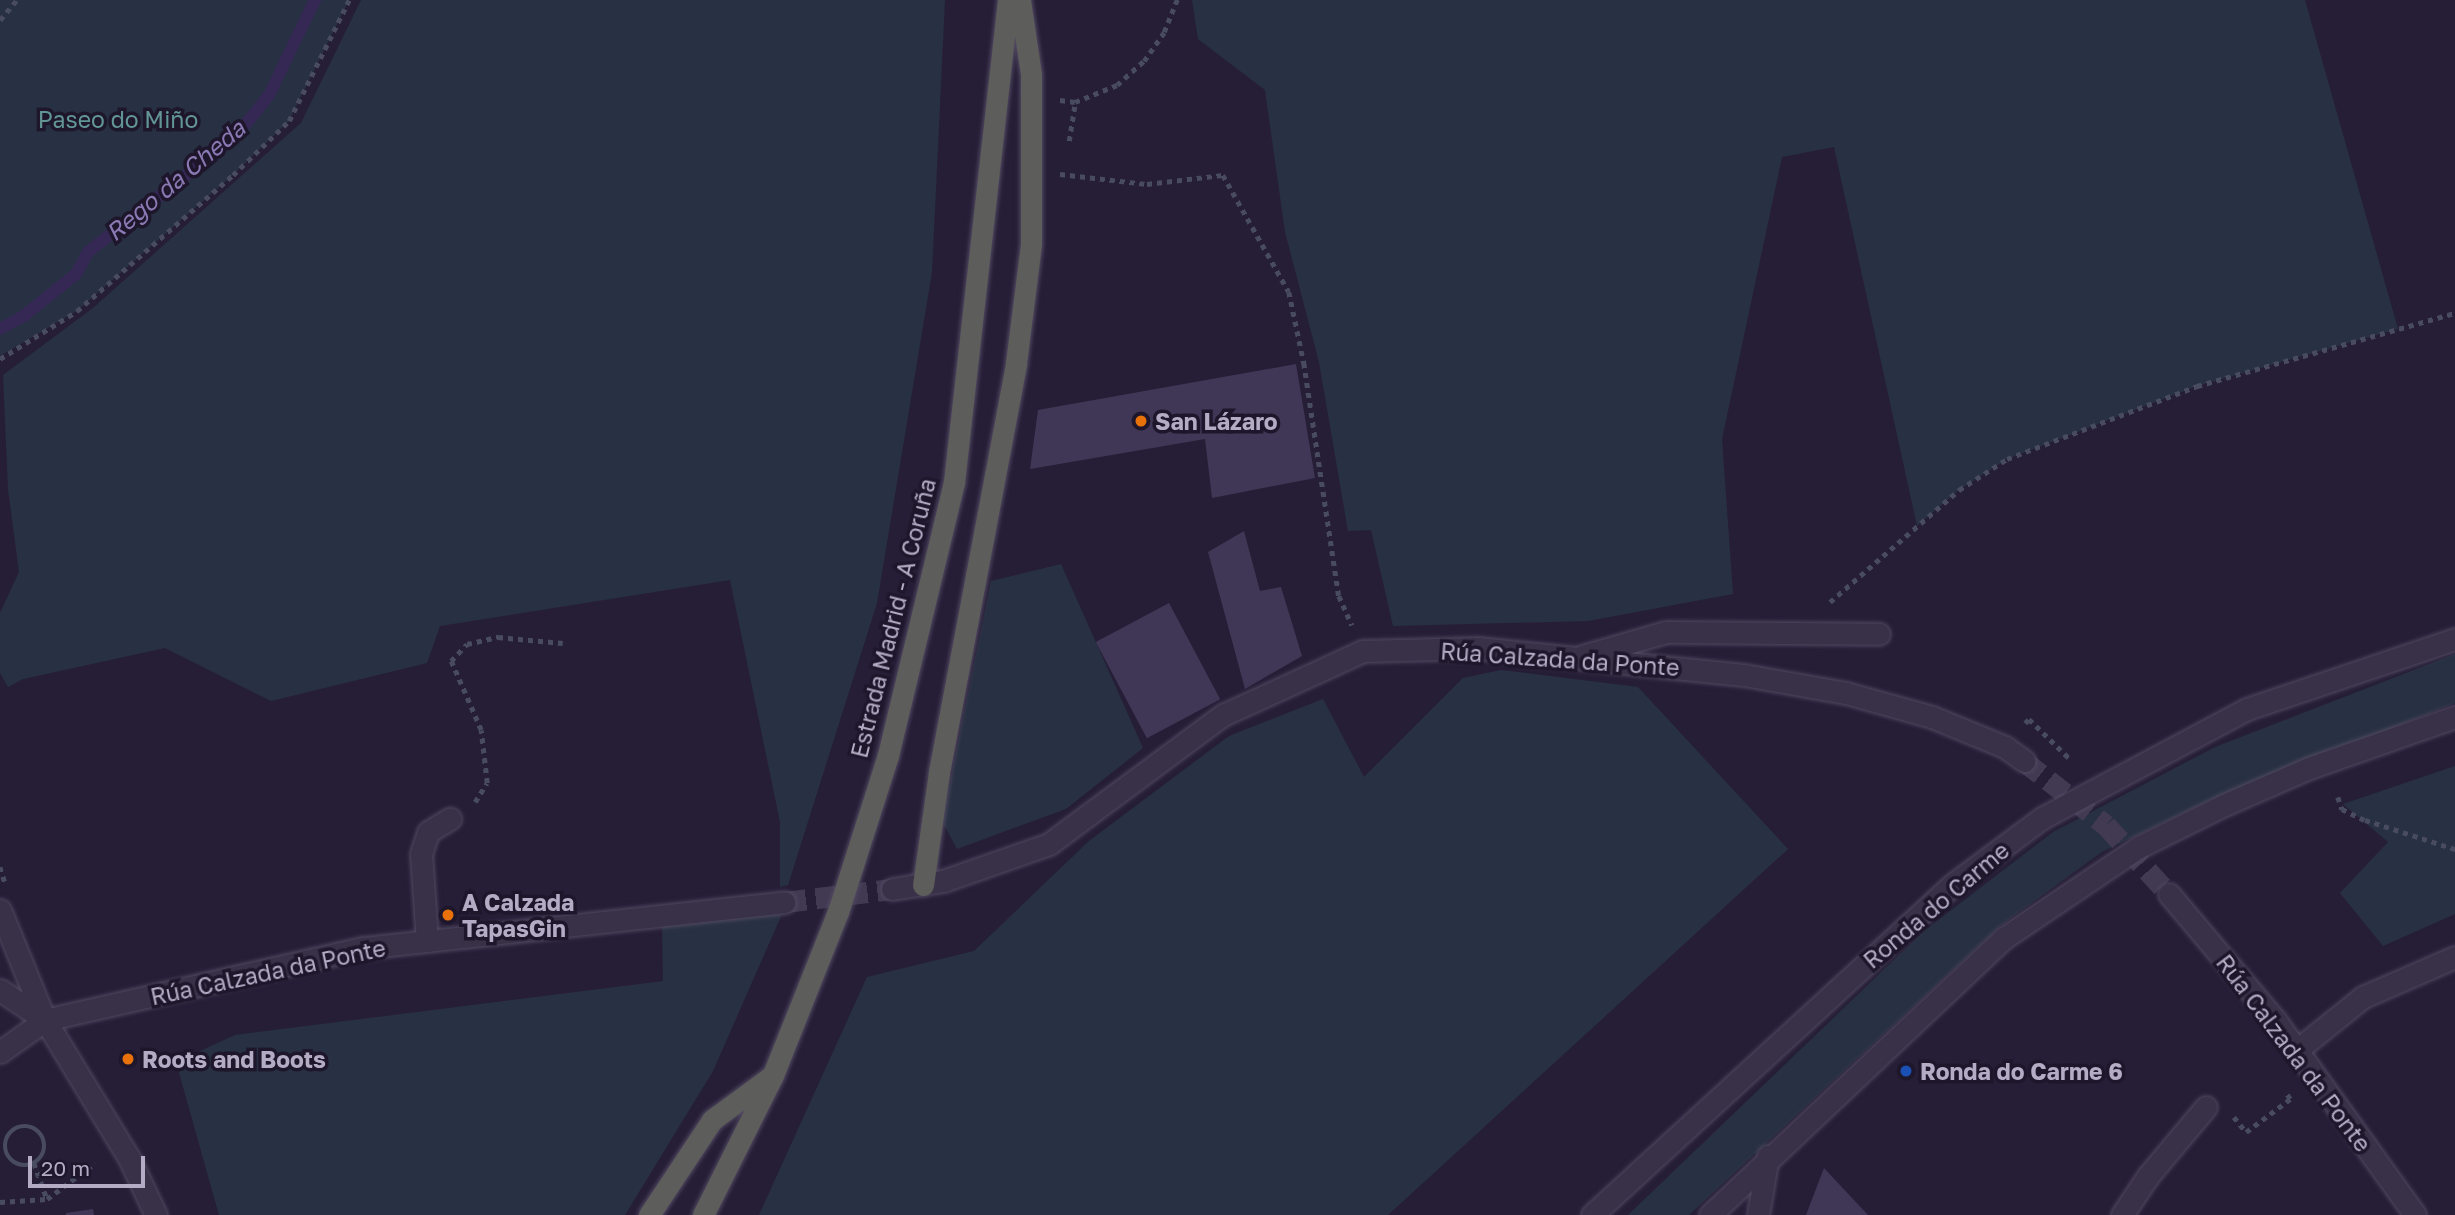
<!DOCTYPE html>
<meta charset="utf-8">
<style>
body{margin:0}
#map{position:relative;width:2455px;height:1215px;overflow:hidden;background:#261e37;font-family:"Golos Text",sans-serif}
div>[style]{position:absolute}
[style*='--x']{left:calc(var(--x)*1px);top:calc(var(--y)*1px);width:calc(var(--w)*1px);rotate:calc(var(--a)*1deg)}
.green>*{inset:0;background:#283143}
.stream>*{height:12px;margin:-6px;padding:0 6px;transform-origin:6px;border-radius:6px;background:#362855}
.building>*{inset:0;background:#403756;transform-origin:0 0}
.pedestrian-tunnel>*{height:21px;margin-top:-10.5px;transform-origin:0;background:repeating-linear-gradient(90deg,#423a53 0 21px,transparent 0 31px)}
.path>*{height:4.5px;margin-top:-2.25px;transform-origin:0;background:repeating-linear-gradient(90deg,#494c61 0 5px,transparent 0 10px)}
.path>.ring{margin:-2.25px;padding:0;box-sizing:content-box;background:none;border:4.5px solid #494c61;border-radius:50%}
.roads{filter:drop-shadow(0 0 2px #514960) drop-shadow(0 0 2px #514960)}
.service>*{height:21px;margin:-10.5px;padding:0 10.5px;transform-origin:10.5px;border-radius:10.5px;background:#393148}
.pedestrian>*{height:21px;margin:-10.5px;padding:0 10.5px;transform-origin:10.5px;border-radius:10.5px;background:#393148}
.minor>*{height:21px;margin:-10.5px;padding:0 10.5px;transform-origin:10.5px;border-radius:10.5px;background:#393148}
.trunk>*{height:21px;margin:-10.5px;padding:0 10.5px;transform-origin:10.5px;border-radius:10.5px;background:#5d5e5b}
.dots>*{width:19px;height:19px;translate:-50% -50%;box-sizing:border-box;border:4px solid #1e172c;border-radius:50%}
span{translate:-50% -50%;white-space:nowrap;text-align:center;line-height:1.15;-webkit-text-stroke:7px #1e172c;paint-order:stroke}
.park-label{font-size:23px;color:#629695}
.poi-label{font-size:23px;color:#b4abc5;font-weight:700}
.left{translate:0 -50%;text-align:left}
.street-label{font-size:23px;color:#b4abc5}
.water-label{font-size:24px;color:#8b79b4;font-style:italic}
.scale{position:absolute;left:28px;top:1156px;width:117px;height:32px;box-sizing:border-box;border:4px solid #b4abc5;border-top:0;padding-left:9px;font-size:21px;line-height:24px;white-space:nowrap;color:#b4abc5;-webkit-text-stroke:5px #1e172c;paint-order:stroke}
</style>
<div id="map">
<div class="green">
<div style="clip-path:polygon(0 0,349px 0,289px 121px,233px 175px,77px 311px,0 356px)"></div>
<div style="clip-path:polygon(361px 0,945px 0,932px 272px,877px 603px,788px 885px,780px 887px,780px 822px,730px 580px,440px 626px,427px 663px,271px 701px,165px 648px,23px 679px,8px 687px,0 673px,0 613px,19px 572px,8px 489px,3px 375px,93px 308px,301px 123px)"></div>
<div style="clip-path:polygon(1192px 0,2305px 0,2398px 329px,2197px 386px,2007px 459px,1959px 490px,1917px 526px,1834px 147px,1782px 157px,1722px 439px,1733px 594px,1588px 621px,1393px 626px,1371px 530px,1348px 531px,1319px 362px,1285px 232px,1265px 90px,1198px 39px)"></div>
<div style="clip-path:polygon(1061px 564px,1143px 748px,1066px 809px,957px 849px,942px 821px,991px 581px)"></div>
<div style="clip-path:polygon(2455px 654px,2455px 703px,2210px 800px,2102px 852px,2000px 926px,1689px 1215px,1628px 1215px,1924px 931px,2053px 832px,2215px 747px)"></div>
<div style="clip-path:polygon(1501px 670px,1638px 687px,1788px 849px,1388px 1215px,759px 1215px,867px 977px,974px 951px,1089px 841px,1229px 736px,1323px 699px,1364px 777px,1463px 678px)"></div>
<div style="clip-path:polygon(2455px 766px,2455px 914px,2383px 946px,2340px 893px,2388px 842px,2343px 804px)"></div>
<div style="clip-path:polygon(782px 914px,713px 1071px,625px 1215px,219px 1215px,176px 1062px,235px 1035px,663px 981px,662px 926px)"></div>
</div>
<div class="stream">
<div style="--x:0;--y:329;--w:29;--a:-29"></div>
<div style="--x:25;--y:315;--w:65;--a:-38.8"></div>
<div style="--x:76;--y:274;--w:25;--a:-61"></div>
<div style="--x:88;--y:252;--w:189;--a:-38.1"></div>
<div style="--x:237;--y:135;--w:51;--a:-51.3"></div>
<div style="--x:269;--y:95;--w:106;--a:-64.2"></div>
</div>
<div class="building">
<div style="clip-path:polygon(1296px 364px,1315px 478px,1212px 498px,1205px 439px,1030px 469px,1038px 410px)"></div>
<div style="clip-path:polygon(1244px 531px,1260px 591px,1281px 587px,1302px 656px,1245px 689px,1208px 552px)"></div>
<div style="left:1169px;top:603px;width:109px;height:83px;rotate:62deg"></div>
<div style="clip-path:polygon(1824px 1168px,1868px 1215px,1806px 1215px)"></div>
<div style="clip-path:polygon(93px 1209px,94px 1215px,66px 1215px,66px 1213px)"></div>
</div>
<div class="pedestrian-tunnel">
<div style="--x:2024;--y:761;--w:104;--a:38"></div>
<div style="--x:2106;--y:825;--w:93;--a:47.6"></div>
<div style="--x:785;--y:902;--w:108;--a:-6.9"></div>
</div>
<div class="path">
<div style="--x:0;--y:20;--w:26;--a:-50"></div>
<div style="--x:1060;--y:100;--w:15;--a:8"></div>
<div style="--x:1075;--y:102;--w:45;--a:-22"></div>
<div style="--x:1117;--y:85;--w:36;--a:-42"></div>
<div style="--x:1144;--y:61;--w:35;--a:-55"></div>
<div style="--x:1164;--y:32;--w:35;--a:-68"></div>
<div style="--x:1069;--y:141;--w:39;--a:-81"></div>
<div style="--x:1060;--y:174;--w:88;--a:6.6"></div>
<div style="--x:1147;--y:184;--w:77;--a:-6.8"></div>
<div style="--x:1223;--y:175;--w:134;--a:60.6"></div>
<div style="--x:1289;--y:292;--w:73;--a:78.1"></div>
<div style="--x:1304;--y:363;--w:236;--a:81.5"></div>
<div style="--x:1339;--y:596;--w:32;--a:66"></div>
<div style="--x:0;--y:359;--w:91;--a:-31.9"></div>
<div style="--x:77;--y:311;--w:207;--a:-41.1"></div>
<div style="--x:233;--y:175;--w:78;--a:-44"></div>
<div style="--x:289;--y:121;--w:135;--a:-63.6"></div>
<div style="--x:1830;--y:602;--w:171;--a:-41"></div>
<div style="--x:1959;--y:490;--w:57;--a:-32.9"></div>
<div style="--x:2007;--y:459;--w:204;--a:-21"></div>
<div style="--x:2197;--y:386;--w:268;--a:-15.8"></div>
<div style="--x:2025;--y:723;--w:6;--a:-45"></div>
<div style="--x:2029;--y:719;--w:56;--a:44.3"></div>
<div style="--x:2338;--y:797;--w:13;--a:72"></div>
<div style="--x:2342;--y:809;--w:25;--a:26"></div>
<div style="--x:2365;--y:820;--w:95;--a:17.9"></div>
<div style="--x:475;--y:802;--w:22;--a:-58"></div>
<div style="--x:487;--y:783;--w:53;--a:-96.5"></div>
<div style="--x:481;--y:730;--w:75;--a:-113.5"></div>
<div style="--x:451;--y:661;--w:23;--a:-47"></div>
<div style="--x:467;--y:644;--w:32;--a:-13"></div>
<div style="--x:498;--y:637;--w:65;--a:5.3"></div>
<div style="--x:0;--y:867;--w:16;--a:72"></div>
<div style="--x:2234;--y:1117;--w:19;--a:51"></div>
<div style="--x:2246;--y:1132;--w:55;--a:-36.9"></div>
<div style="--x:2290;--y:1099;--w:7;--a:-124"></div>
<div class="ring" style="left:5px;top:1126px;width:35.5px;height:35.5px"></div>
<div style="--x:34;--y:1163;--w:38;--a:70"></div>
<div style="--x:0;--y:1202;--w:47;--a:-3.7"></div>
<div style="--x:47;--y:1199;--w:60;--a:-36.9"></div>
</div>
<div class="roads">
<div class="service">
<div style="--x:1582;--y:656;--w:87;--a:-15.9"></div>
<div style="--x:1666;--y:632;--w:213;--a:0.5"></div>
<div style="--x:0;--y:910;--w:119;--a:67.8"></div>
<div style="--x:427;--y:941;--w:87;--a:-93.9"></div>
<div style="--x:421;--y:854;--w:23;--a:-72"></div>
<div style="--x:428;--y:832;--w:26;--a:-31"></div>
</div>
<div class="pedestrian">
<div style="--x:892;--y:889;--w:52;--a:-8.9"></div>
<div style="--x:943;--y:881;--w:112;--a:-19.2"></div>
<div style="--x:1049;--y:844;--w:217;--a:-36.6"></div>
<div style="--x:1223;--y:715;--w:154;--a:-24.6"></div>
<div style="--x:1363;--y:651;--w:115;--a:-1.5"></div>
<div style="--x:1478;--y:648;--w:267;--a:5.8"></div>
<div style="--x:1744;--y:675;--w:104;--a:10"></div>
<div style="--x:1846;--y:693;--w:89;--a:15.6"></div>
<div style="--x:1932;--y:717;--w:79;--a:22.3"></div>
<div style="--x:2005;--y:747;--w:24;--a:36"></div>
<div style="--x:2169;--y:894;--w:165;--a:49.9"></div>
<div style="--x:2275;--y:1020;--w:240;--a:54.3"></div>
<div style="--x:0;--y:990;--w:54;--a:33.7"></div>
<div style="--x:45;--y:1020;--w:326;--a:-12.8"></div>
<div style="--x:363;--y:948;--w:424;--a:-6.2"></div>
<div style="--x:2297;--y:1050;--w:85;--a:-38.8"></div>
<div style="--x:2363;--y:997;--w:100;--a:-23.5"></div>
</div>
<div class="minor">
<div style="--x:0;--y:1052;--w:55;--a:-35.4"></div>
<div style="--x:45;--y:1020;--w:164;--a:58.7"></div>
<div style="--x:130;--y:1160;--w:61;--a:64.7"></div>
<div style="--x:1592;--y:1215;--w:488;--a:-42.5"></div>
<div style="--x:1952;--y:885;--w:112;--a:-36.7"></div>
<div style="--x:2042;--y:818;--w:232;--a:-28"></div>
<div style="--x:2247;--y:709;--w:219;--a:-18.6"></div>
<div style="--x:1710;--y:1215;--w:404;--a:-43.3"></div>
<div style="--x:2004;--y:938;--w:163;--a:-34"></div>
<div style="--x:2139;--y:847;--w:95;--a:-26.3"></div>
<div style="--x:2224;--y:805;--w:93;--a:-23.5"></div>
<div style="--x:2309;--y:768;--w:155;--a:-19.3"></div>
<div style="--x:1758;--y:1215;--w:60;--a:-80.4"></div>
<div style="--x:2122;--y:1215;--w:47;--a:-56.3"></div>
<div style="--x:2148;--y:1176;--w:90;--a:-50"></div>
</div>
<div class="trunk">
<div style="--x:923;--y:885;--w:114;--a:-81.9"></div>
<div style="--x:939;--y:772;--w:416;--a:-79.3"></div>
<div style="--x:1016;--y:363;--w:120;--a:-82.8"></div>
<div style="--x:1031;--y:244;--w:170;--a:-90"></div>
<div style="--x:1031;--y:74;--w:75;--a:-98.5"></div>
<div style="--x:649;--y:1215;--w:114;--a:-56.4"></div>
<div style="--x:712;--y:1120;--w:71;--a:-36.4"></div>
<div style="--x:703;--y:1215;--w:157;--a:-63.4"></div>
<div style="--x:773;--y:1075;--w:175;--a:-68.3"></div>
<div style="--x:838;--y:912;--w:165;--a:-72.3"></div>
<div style="--x:888;--y:755;--w:281;--a:-76.4"></div>
<div style="--x:954;--y:482;--w:485;--a:-83.6"></div>
</div>
</div>
<div class="dots">
<div style="left:1141px;top:421px;background:#e8710a"></div>
<div style="left:448px;top:915px;background:#e8710a"></div>
<div style="left:128px;top:1059px;background:#e8710a"></div>
<div style="left:1906px;top:1071px;background:#1a4fb4"></div>
</div>
<div class="park-label">
<span style="left:118px;top:119px">Paseo do Miño</span>
</div>
<div class="poi-label">
<span class="left" style="left:1155px;top:421px">San Lázaro</span>
<span class="left" style="left:462px;top:915px">A Calzada<br>TapasGin</span>
<span class="left" style="left:142px;top:1059px">Roots and Boots</span>
<span class="left" style="left:1920px;top:1071px">Ronda do Carme 6</span>
</div>
<div class="street-label">
<span style="left:893px;top:618px;rotate:-76deg">Estrada Madrid - A Coruña</span>
<span style="left:1560px;top:659px;rotate:4deg">Rúa Calzada da Ponte</span>
<span style="left:1936px;top:905px;rotate:-40deg">Ronda do Carme</span>
<span style="left:268px;top:972px;rotate:-12deg">Rúa Calzada da Ponte</span>
<span style="left:2294px;top:1053px;rotate:53deg">Rúa Calzada da Ponte</span>
</div>
<div class="water-label">
<span style="left:175px;top:180px;rotate:-40deg">Rego da Cheda</span>
</div>
<div class="scale">20 m</div>
</div>
